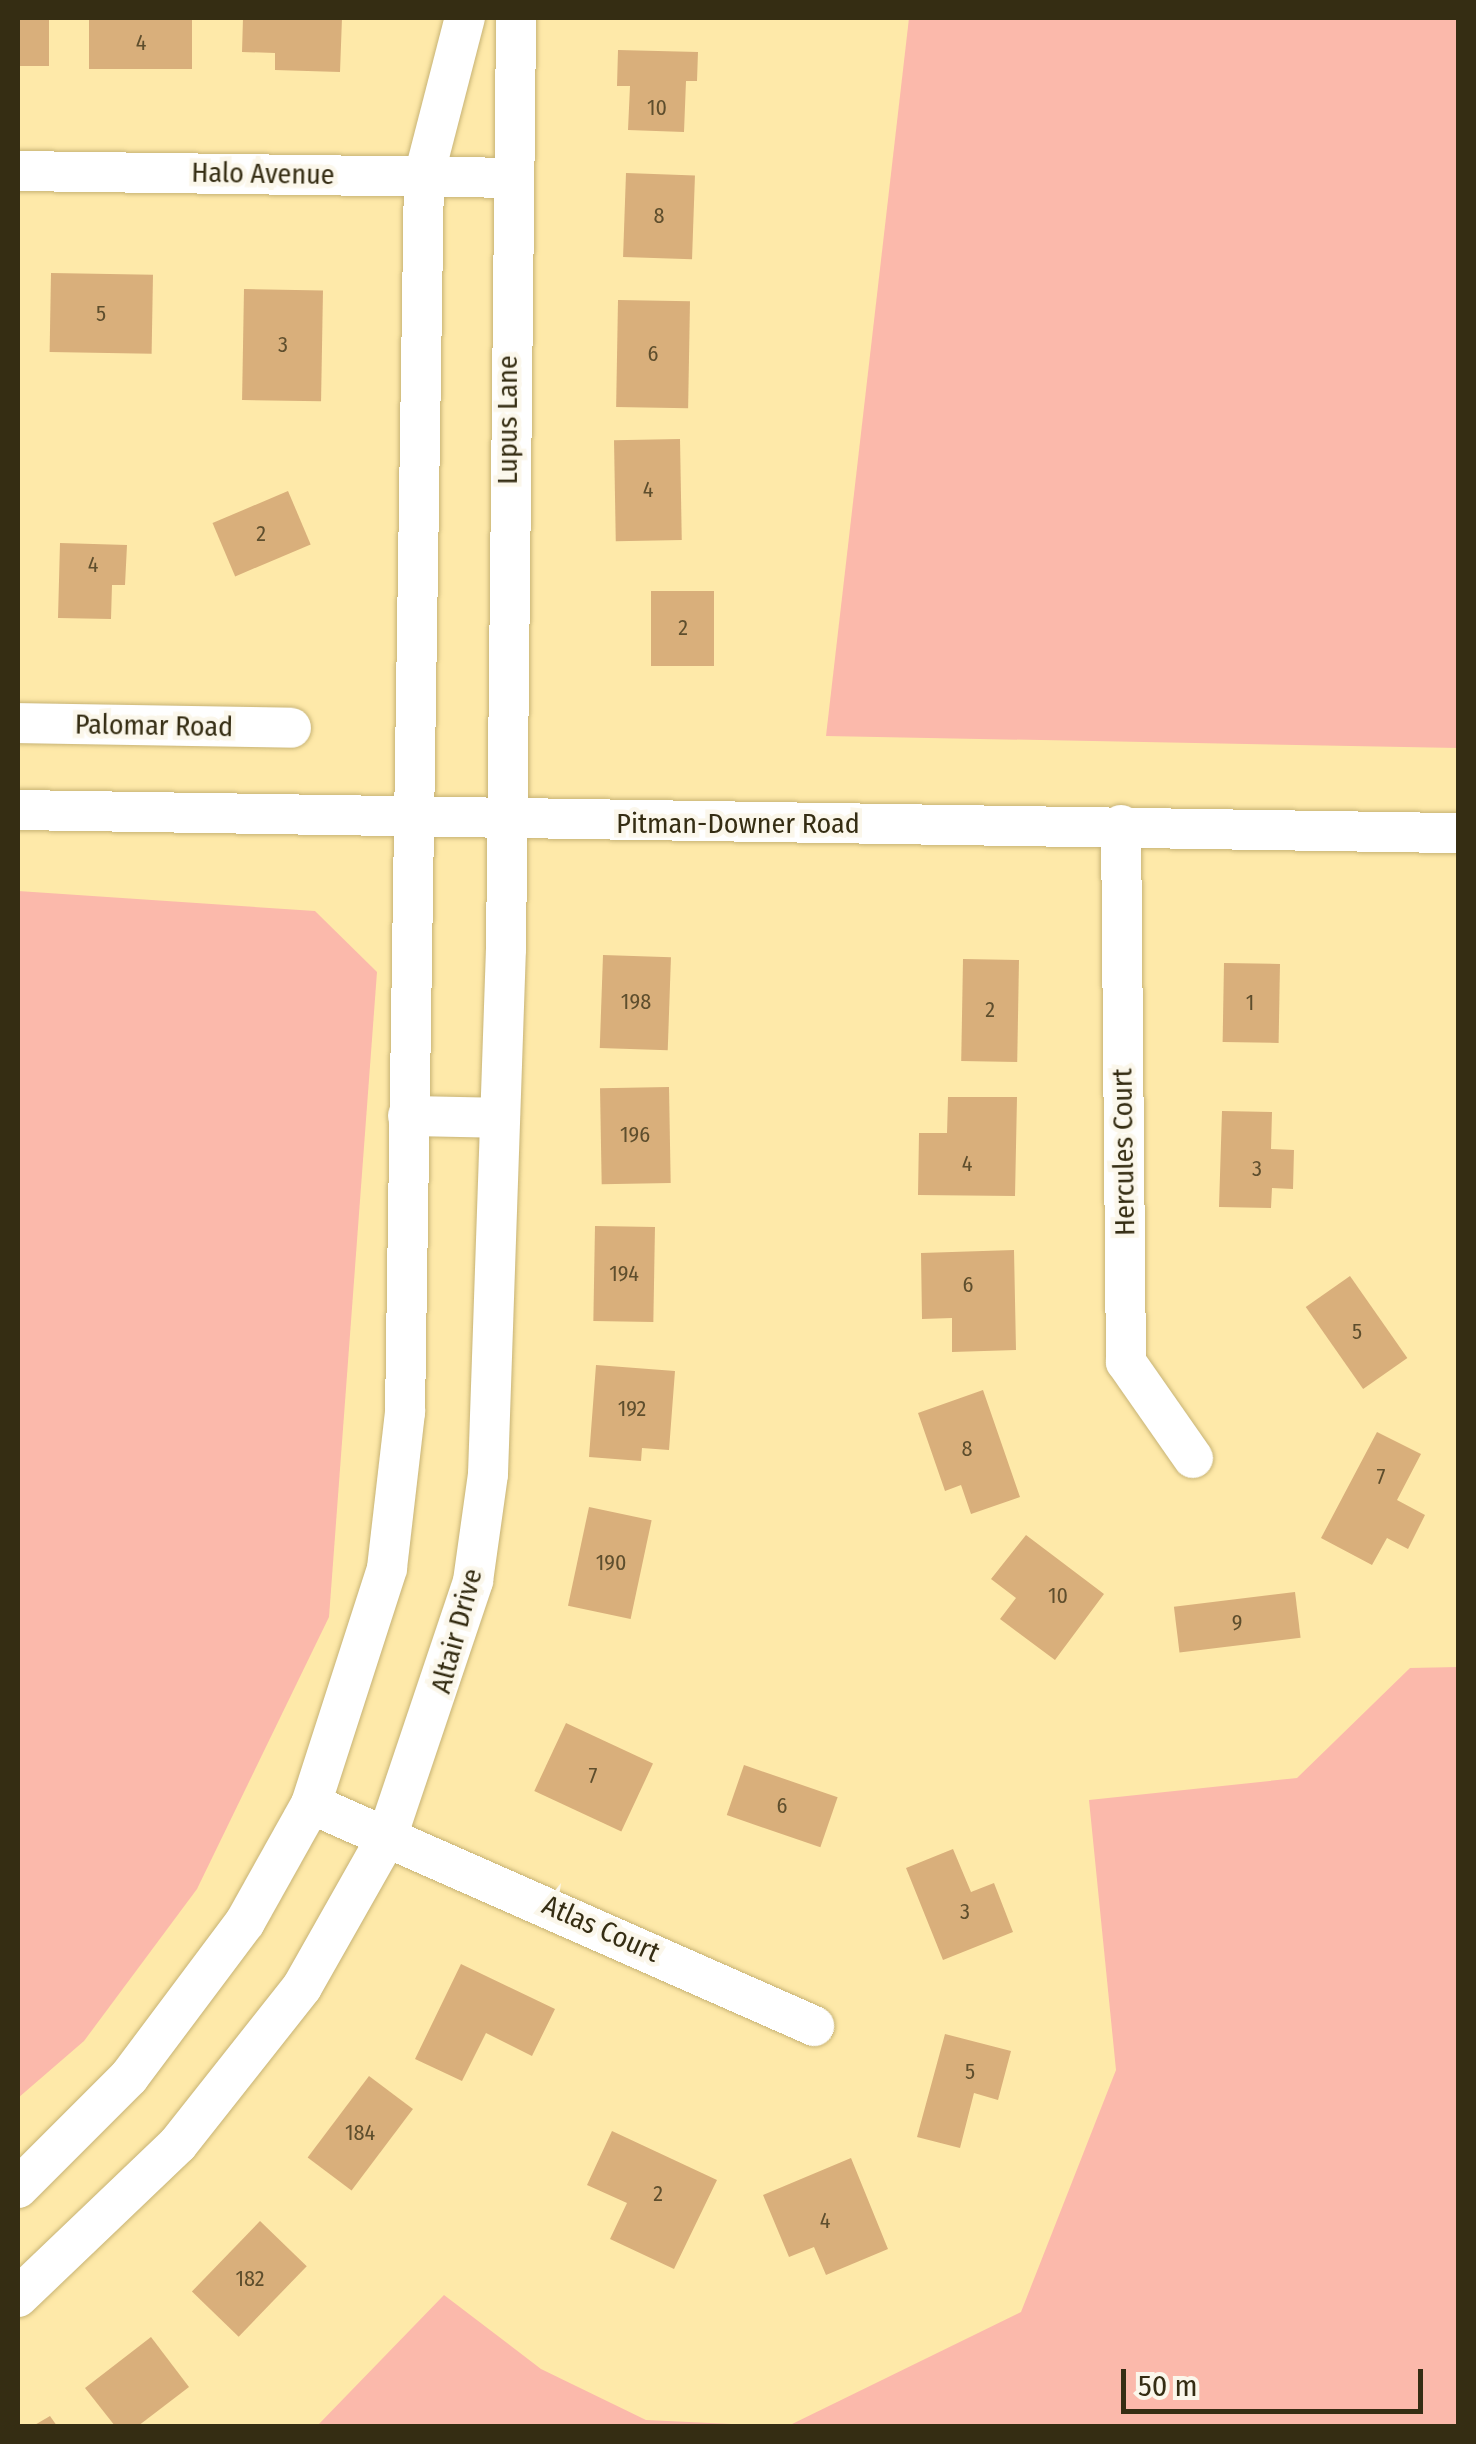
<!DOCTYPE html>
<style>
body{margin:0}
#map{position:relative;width:1476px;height:2444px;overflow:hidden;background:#fee9a9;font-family:"Fira Sans Condensed",sans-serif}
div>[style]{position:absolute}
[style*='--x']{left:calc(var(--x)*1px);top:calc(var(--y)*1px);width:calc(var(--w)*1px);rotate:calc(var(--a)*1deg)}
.green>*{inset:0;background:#fbb9ab}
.building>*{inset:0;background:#d9af7b;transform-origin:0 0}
.roads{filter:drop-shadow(0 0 2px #c7b375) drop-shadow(0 0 2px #c7b375)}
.minor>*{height:40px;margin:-20px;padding:0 20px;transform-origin:20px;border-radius:20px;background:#fff}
span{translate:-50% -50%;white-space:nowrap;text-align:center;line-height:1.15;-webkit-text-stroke:9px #fbf7eb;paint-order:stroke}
.number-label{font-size:22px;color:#5e4e2d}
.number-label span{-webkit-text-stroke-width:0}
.street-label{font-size:28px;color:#352d13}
.frame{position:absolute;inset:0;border:20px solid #352d13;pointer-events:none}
.scale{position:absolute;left:1121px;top:2369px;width:302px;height:45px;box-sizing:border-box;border:5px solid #352d13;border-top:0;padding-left:12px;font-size:30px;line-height:35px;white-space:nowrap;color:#352d13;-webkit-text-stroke:8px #fbf7eb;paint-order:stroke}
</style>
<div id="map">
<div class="green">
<div style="clip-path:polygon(909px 18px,1458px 18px,1458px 748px,826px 736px)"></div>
<div style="clip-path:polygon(18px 891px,315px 911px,377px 972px,329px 1617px,197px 1889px,84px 2041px,18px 2098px)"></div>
<div style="clip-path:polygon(1458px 1667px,1458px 2426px,788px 2426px,1021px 2312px,1116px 2070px,1089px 1800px,1297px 1778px,1410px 1668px)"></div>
<div style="clip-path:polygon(444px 2295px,541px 2369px,646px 2420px,773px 2426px,317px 2426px)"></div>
</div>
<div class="building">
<div style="left:18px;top:18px;width:31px;height:48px"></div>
<div style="left:89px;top:18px;width:103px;height:51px"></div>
<div style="clip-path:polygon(243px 18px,342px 18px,340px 72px,275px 70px,275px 53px,242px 52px)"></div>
<div style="clip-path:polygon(618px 50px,698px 52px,697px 81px,686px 81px,684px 132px,628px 130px,630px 86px,617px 86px)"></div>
<div style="left:626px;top:173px;width:69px;height:84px;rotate:2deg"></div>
<div style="left:51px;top:273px;width:102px;height:79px;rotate:1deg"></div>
<div style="left:244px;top:289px;width:79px;height:111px;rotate:1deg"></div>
<div style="left:618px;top:300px;width:72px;height:107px;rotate:1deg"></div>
<div style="left:680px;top:439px;width:101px;height:66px;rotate:89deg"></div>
<div style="left:288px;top:491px;width:58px;height:82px;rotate:67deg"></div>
<div style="clip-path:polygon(60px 543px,127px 545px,125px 585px,112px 585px,111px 619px,58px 618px)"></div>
<div style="left:651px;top:591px;width:63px;height:75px"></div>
<div style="left:603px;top:955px;width:68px;height:93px;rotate:2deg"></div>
<div style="left:963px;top:959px;width:56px;height:102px;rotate:1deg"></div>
<div style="left:1224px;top:963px;width:56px;height:79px;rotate:1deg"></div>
<div style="left:669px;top:1087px;width:96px;height:69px;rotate:89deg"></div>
<div style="clip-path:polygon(948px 1097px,1017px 1097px,1015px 1196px,918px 1195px,919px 1133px,947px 1133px)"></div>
<div style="clip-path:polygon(1222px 1111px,1272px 1112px,1271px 1149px,1294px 1150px,1293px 1189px,1272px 1188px,1271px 1208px,1219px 1207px)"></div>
<div style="left:595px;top:1226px;width:60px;height:95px;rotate:1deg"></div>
<div style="clip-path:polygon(1014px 1250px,1016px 1350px,952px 1352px,952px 1318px,922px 1319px,921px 1253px)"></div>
<div style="left:1350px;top:1276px;width:100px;height:54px;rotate:55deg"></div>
<div style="clip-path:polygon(596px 1365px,675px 1371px,669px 1450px,642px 1448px,641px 1461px,589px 1457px)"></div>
<div style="clip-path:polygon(983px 1390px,1020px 1497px,971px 1514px,961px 1485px,945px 1491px,918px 1413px)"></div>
<div style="clip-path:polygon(1377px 1432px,1421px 1454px,1397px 1500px,1425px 1515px,1408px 1549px,1387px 1538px,1372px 1565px,1321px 1538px)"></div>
<div style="left:589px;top:1507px;width:64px;height:101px;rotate:12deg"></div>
<div style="clip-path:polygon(1026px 1535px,1104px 1594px,1055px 1660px,1000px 1619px,1016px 1598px,991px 1579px)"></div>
<div style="left:1295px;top:1592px;width:46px;height:122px;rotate:83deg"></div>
<div style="left:566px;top:1723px;width:96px;height:75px;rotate:25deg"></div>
<div style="left:744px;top:1765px;width:99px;height:53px;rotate:19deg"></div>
<div style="clip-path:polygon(953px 1849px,971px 1892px,994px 1883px,1013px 1932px,943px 1960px,906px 1868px)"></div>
<div style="clip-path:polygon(461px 1964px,555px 2009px,532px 2056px,486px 2033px,462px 2081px,415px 2059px)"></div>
<div style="clip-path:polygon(945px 2034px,1011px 2051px,998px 2100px,974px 2093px,960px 2148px,917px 2137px)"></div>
<div style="left:369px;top:2076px;width:55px;height:102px;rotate:37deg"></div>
<div style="clip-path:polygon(612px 2131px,717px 2180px,674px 2269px,610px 2239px,627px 2203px,587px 2185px)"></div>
<div style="clip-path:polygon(851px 2158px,888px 2249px,826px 2275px,814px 2247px,789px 2257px,763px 2195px)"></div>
<div style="left:260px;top:2221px;width:65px;height:98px;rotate:44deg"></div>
<div style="clip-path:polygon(151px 2337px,189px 2387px,138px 2426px,115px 2426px,85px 2388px)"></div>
<div style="clip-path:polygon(50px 2416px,57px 2426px,33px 2426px)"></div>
</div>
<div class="roads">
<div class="minor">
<div style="--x:18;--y:171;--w:491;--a:0.8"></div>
<div style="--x:18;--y:723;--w:273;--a:1"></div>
<div style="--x:18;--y:810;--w:1440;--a:0.92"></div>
<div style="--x:1121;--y:825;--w:537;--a:89.47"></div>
<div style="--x:1126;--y:1362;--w:117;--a:55.1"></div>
<div style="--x:408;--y:1116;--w:92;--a:1.2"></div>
<div style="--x:311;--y:1804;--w:550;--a:23.81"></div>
<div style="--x:18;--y:2188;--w:157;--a:-45"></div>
<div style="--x:129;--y:2077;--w:194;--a:-53.2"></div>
<div style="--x:245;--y:1922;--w:135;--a:-60.8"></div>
<div style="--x:311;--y:1804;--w:248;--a:-72.1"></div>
<div style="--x:387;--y:1568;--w:157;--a:-83.4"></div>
<div style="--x:405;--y:1412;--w:1236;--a:-89.12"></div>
<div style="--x:424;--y:176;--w:163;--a:-75.5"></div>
<div style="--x:18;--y:2297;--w:221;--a:-43.7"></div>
<div style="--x:178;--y:2144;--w:200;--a:-51.7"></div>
<div style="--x:302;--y:1987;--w:172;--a:-60.5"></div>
<div style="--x:387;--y:1837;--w:270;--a:-71.4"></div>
<div style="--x:473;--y:1581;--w:108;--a:-82"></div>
<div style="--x:488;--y:1474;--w:525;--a:-88.04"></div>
<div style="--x:506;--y:949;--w:931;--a:-89.38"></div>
</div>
</div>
<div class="number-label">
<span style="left:141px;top:43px">4</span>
<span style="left:657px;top:108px">10</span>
<span style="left:659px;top:216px">8</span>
<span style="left:101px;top:314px">5</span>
<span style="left:283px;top:345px">3</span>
<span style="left:653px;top:354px">6</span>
<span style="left:648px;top:490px">4</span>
<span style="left:261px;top:534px">2</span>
<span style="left:93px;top:565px">4</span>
<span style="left:683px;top:628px">2</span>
<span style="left:636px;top:1002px">198</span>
<span style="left:1250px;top:1003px">1</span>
<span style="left:990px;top:1010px">2</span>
<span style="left:635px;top:1135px">196</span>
<span style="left:967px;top:1164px">4</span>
<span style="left:1257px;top:1169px">3</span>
<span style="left:624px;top:1274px">194</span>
<span style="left:968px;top:1285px">6</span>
<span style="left:1357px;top:1332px">5</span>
<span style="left:632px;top:1409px">192</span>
<span style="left:967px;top:1449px">8</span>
<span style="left:1381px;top:1477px">7</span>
<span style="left:611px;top:1563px">190</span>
<span style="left:1058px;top:1596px">10</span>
<span style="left:1237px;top:1623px">9</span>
<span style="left:593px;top:1776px">7</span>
<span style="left:782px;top:1806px">6</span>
<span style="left:965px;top:1912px">3</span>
<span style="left:970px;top:2072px">5</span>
<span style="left:360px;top:2133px">184</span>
<span style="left:658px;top:2194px">2</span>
<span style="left:825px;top:2221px">4</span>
<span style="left:250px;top:2279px">182</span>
</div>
<div class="street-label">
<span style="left:263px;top:174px;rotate:1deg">Halo Avenue</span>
<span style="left:508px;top:420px;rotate:-90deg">Lupus Lane</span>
<span style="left:154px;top:726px;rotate:1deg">Palomar Road</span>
<span style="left:738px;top:824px">Pitman-Downer Road</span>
<span style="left:1124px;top:1152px;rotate:-91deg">Hercules Court</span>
<span style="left:457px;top:1631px;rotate:-75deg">Altair Drive</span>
<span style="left:601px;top:1929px;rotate:24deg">Atlas Court</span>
</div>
<div class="frame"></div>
<div class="scale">50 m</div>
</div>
